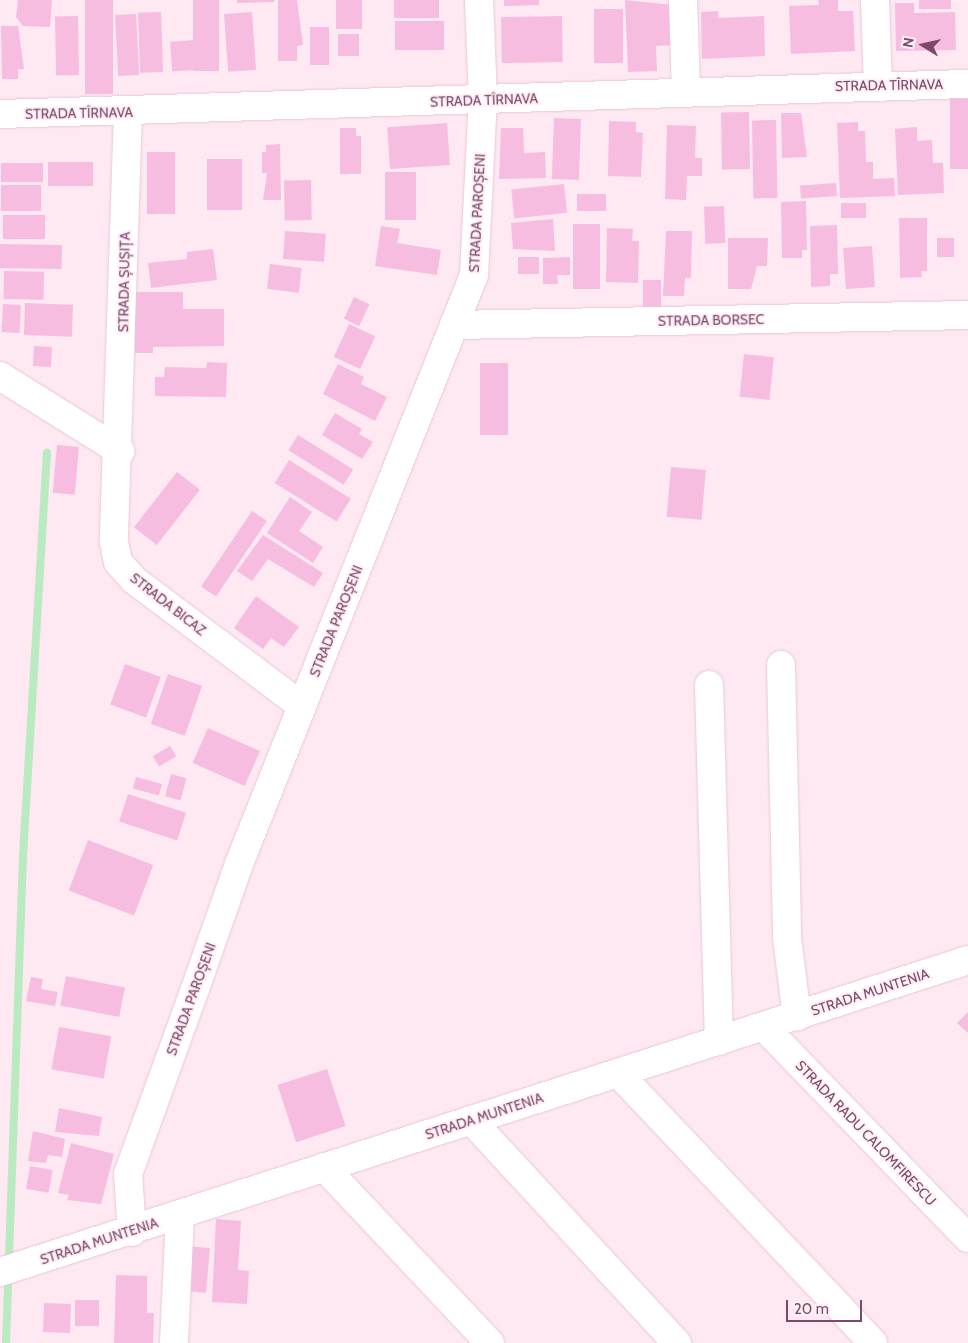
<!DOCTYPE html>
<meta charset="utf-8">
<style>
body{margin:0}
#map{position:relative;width:968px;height:1343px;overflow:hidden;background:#fee8f1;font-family:Cabin,sans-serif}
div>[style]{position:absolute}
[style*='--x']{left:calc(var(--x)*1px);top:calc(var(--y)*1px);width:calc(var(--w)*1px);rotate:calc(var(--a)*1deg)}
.stream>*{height:8px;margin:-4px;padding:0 4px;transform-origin:4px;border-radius:4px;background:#baeabf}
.building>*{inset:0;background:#f6bde1;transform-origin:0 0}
.roads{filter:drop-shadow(0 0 1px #e9c7da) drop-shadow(0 0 1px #e9c7da)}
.minor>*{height:28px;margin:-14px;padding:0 14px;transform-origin:14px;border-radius:14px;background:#fff}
span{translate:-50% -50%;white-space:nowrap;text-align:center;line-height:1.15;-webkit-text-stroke:4px #fff0f6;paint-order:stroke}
.street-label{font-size:14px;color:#7c496b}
.north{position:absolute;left:898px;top:20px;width:50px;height:50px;-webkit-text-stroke:4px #fff0f6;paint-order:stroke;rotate:280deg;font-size:14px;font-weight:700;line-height:20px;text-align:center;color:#7c496b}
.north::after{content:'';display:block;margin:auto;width:18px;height:22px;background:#7c496b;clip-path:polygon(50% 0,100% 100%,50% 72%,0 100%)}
.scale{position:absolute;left:786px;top:1300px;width:76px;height:22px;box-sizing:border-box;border:2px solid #7c496b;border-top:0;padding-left:6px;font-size:15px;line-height:18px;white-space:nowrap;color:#7c496b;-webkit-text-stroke:4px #fff0f6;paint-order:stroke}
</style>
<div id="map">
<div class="stream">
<div style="--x:6;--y:1343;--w:487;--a:-88"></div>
<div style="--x:23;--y:856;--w:404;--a:-86.6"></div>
</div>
<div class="building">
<div style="clip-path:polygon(18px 0,52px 0,50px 27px,23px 26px,16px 17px)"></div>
<div style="left:85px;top:0;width:28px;height:94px"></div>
<div style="left:193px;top:0;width:26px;height:71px"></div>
<div style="clip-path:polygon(237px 0,274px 0,274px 2px,237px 3px)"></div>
<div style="clip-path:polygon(278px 0,297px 0,303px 45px,297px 46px,297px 61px,278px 61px)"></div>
<div style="left:336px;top:0;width:26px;height:29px"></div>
<div style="left:394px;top:0;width:45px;height:18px"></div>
<div style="clip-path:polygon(504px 0,539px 0,539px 5px,504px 6px)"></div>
<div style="clip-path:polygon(625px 0,673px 5px,674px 45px,656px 46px,657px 71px,628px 72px)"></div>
<div style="clip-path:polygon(818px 0,838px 0,838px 11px,853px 11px,855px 51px,791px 54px,789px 6px,819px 5px)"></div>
<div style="left:919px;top:0;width:32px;height:9px"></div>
<div style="clip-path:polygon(895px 3px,914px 3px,914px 13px,955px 12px,956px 50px,896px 51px)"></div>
<div style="left:594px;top:9px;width:29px;height:54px"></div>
<div style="clip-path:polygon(718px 11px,718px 18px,764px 16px,765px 56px,702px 59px,701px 12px)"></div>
<div style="left:161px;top:12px;width:60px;height:23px;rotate:88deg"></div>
<div style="left:252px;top:12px;width:58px;height:28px;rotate:86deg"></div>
<div style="left:136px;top:14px;width:61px;height:21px;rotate:87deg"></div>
<div style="left:78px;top:16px;width:59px;height:23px;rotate:89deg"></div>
<div style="left:562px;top:16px;width:46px;height:61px;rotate:89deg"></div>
<div style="left:395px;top:21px;width:49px;height:29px"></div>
<div style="clip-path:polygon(1px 26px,18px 26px,24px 69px,18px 69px,18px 79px,2px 79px)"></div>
<div style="left:310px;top:27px;width:19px;height:38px"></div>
<div style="left:338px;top:34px;width:21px;height:22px"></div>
<div style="left:194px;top:40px;width:30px;height:24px;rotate:86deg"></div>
<div style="left:968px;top:95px;width:74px;height:18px;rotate:90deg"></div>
<div style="left:749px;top:112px;width:57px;height:28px;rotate:89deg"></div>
<div style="clip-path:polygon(781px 113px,801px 113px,807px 157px,782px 158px)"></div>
<div style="left:554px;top:118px;width:27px;height:61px;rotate:2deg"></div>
<div style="left:776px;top:120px;width:78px;height:24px;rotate:89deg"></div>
<div style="clip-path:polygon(609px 121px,636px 122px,636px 132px,643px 133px,641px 177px,608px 176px)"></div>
<div style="clip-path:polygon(858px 122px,858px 131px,865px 131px,866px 162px,873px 162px,873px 179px,894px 178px,895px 196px,840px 198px,837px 123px)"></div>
<div style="left:447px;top:123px;width:42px;height:60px;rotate:86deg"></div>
<div style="clip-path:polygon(667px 125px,696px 126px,695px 158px,702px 158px,702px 176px,687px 176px,686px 200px,665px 199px)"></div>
<div style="clip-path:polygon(917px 127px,917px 141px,932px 140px,933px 163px,943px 163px,944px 193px,898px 195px,895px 129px)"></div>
<div style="clip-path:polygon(340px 128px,356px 128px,356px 136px,361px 136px,361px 174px,340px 174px)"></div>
<div style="clip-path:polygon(501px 128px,523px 128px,524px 153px,545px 152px,546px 178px,499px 179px)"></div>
<div style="clip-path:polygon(280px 144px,281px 200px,263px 200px,267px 173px,262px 173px,262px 152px,266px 152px,266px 145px)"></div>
<div style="left:147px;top:152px;width:28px;height:62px"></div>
<div style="left:207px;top:159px;width:35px;height:51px"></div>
<div style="left:48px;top:162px;width:45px;height:24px"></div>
<div style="left:1px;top:163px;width:42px;height:19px"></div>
<div style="left:385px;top:172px;width:31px;height:48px"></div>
<div style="left:311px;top:180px;width:40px;height:27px;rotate:89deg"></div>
<div style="left:836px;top:183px;width:13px;height:36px;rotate:86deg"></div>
<div style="left:564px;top:184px;width:29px;height:53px;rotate:84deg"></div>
<div style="left:41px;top:185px;width:26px;height:40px;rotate:90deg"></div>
<div style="left:577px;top:194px;width:29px;height:17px"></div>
<div style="clip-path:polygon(806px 201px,807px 250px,802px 250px,802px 258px,782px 258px,781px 202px)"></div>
<div style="left:841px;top:203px;width:25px;height:15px"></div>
<div style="left:724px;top:206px;width:37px;height:20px;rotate:88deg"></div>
<div style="left:3px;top:215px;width:42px;height:24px"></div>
<div style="clip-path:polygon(899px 218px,927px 218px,927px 271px,921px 271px,922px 277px,900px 278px)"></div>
<div style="clip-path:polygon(553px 219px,555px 251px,513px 249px,511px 223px)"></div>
<div style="left:573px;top:224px;width:27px;height:65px"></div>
<div style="clip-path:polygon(837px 225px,838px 274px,830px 274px,830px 286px,811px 287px,810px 226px)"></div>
<div style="clip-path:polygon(381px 226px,400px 229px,397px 243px,441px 250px,437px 275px,375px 266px)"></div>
<div style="clip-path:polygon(607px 228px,633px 229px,632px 241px,639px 241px,638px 283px,606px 282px)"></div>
<div style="left:285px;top:231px;width:41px;height:28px;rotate:4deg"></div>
<div style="clip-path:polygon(666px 231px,692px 231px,691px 278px,685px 278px,684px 296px,663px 296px)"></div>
<div style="clip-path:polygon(728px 238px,768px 238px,767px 266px,757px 266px,751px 289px,728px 289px)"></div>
<div style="left:937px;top:238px;width:17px;height:19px"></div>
<div style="left:0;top:244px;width:62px;height:24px;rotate:1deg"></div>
<div style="left:872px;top:246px;width:41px;height:29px;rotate:86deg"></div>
<div style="clip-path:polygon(213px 249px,217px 280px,151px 288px,148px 263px,187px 259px,187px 252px)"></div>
<div style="left:539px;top:257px;width:17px;height:21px;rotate:90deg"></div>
<div style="clip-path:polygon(570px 257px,570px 275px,557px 275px,558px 284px,543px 284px,543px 258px)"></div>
<div style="left:270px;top:264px;width:32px;height:25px;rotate:7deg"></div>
<div style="left:4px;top:271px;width:40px;height:28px;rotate:1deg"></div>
<div style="left:643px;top:280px;width:18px;height:27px"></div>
<div style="clip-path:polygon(135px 292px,183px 292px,183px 309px,224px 309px,224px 346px,153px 347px,153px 353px,135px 353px)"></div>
<div style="left:354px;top:297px;width:17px;height:24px;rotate:25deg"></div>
<div style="left:25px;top:303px;width:48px;height:32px;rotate:2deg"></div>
<div style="left:3px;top:304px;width:18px;height:28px;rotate:3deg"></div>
<div style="left:349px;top:324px;width:29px;height:36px;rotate:25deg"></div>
<div style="left:34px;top:346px;width:18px;height:20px;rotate:3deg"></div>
<div style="left:744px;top:354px;width:30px;height:43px;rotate:6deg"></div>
<div style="clip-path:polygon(207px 362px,227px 363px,226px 397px,155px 396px,155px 377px,164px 377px,165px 367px,206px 368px)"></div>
<div style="left:480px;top:363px;width:28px;height:72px"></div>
<div style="clip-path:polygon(338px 364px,364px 377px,361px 384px,387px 397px,375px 421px,323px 394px)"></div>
<div style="clip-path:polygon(335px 413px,362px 429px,359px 434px,373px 442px,362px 459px,322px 435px)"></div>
<div style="left:298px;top:435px;width:65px;height:18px;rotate:32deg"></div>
<div style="left:57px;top:445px;width:22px;height:48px;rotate:5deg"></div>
<div style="left:289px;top:460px;width:73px;height:27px;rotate:32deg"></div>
<div style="left:671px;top:467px;width:35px;height:50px;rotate:5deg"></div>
<div style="left:177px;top:472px;width:29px;height:70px;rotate:38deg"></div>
<div style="clip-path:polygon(290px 497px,312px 512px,299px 531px,323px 547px,313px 563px,267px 533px)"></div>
<div style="left:252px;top:511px;width:18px;height:91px;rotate:34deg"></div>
<div style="clip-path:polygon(263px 535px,323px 573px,314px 587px,268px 559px,252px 581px,237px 571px)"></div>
<div style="clip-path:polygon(256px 596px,299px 627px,284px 647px,271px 638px,263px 649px,234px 628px)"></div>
<div style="left:125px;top:664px;width:38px;height:43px;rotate:20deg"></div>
<div style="left:168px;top:674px;width:36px;height:53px;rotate:19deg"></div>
<div style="left:208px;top:728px;width:57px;height:38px;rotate:24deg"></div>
<div style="left:170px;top:746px;width:12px;height:20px;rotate:59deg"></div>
<div style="left:171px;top:774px;width:16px;height:23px;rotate:15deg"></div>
<div style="left:136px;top:777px;width:27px;height:12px;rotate:15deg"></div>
<div style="left:128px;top:794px;width:61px;height:29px;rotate:18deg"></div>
<div style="left:88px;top:840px;width:70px;height:54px;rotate:21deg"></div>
<div style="left:66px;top:976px;width:60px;height:30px;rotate:11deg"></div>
<div style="clip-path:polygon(31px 977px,43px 979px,41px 989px,58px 992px,55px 1006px,26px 1001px)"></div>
<div style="clip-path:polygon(968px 1012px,968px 1033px,957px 1023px)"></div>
<div style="left:59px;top:1027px;width:53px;height:43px;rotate:10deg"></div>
<div style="left:327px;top:1069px;width:60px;height:52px;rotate:72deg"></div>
<div style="clip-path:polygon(59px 1108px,102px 1117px,99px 1136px,55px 1132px)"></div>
<div style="clip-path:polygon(33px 1131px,65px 1139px,62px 1157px,48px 1155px,46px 1163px,28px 1161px)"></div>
<div style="clip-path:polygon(71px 1143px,114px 1154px,101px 1204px,67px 1200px,69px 1195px,58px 1193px)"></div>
<div style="left:30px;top:1166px;width:23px;height:23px;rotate:10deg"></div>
<div style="clip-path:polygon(216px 1219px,241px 1221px,238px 1270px,249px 1271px,247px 1304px,212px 1302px)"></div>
<div style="left:187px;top:1246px;width:23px;height:45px;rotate:5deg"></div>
<div style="clip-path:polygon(116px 1275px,147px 1276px,147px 1313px,154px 1313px,153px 1343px,114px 1343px)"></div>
<div style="left:75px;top:1300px;width:24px;height:26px"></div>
<div style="left:44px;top:1303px;width:27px;height:29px;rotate:2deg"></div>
</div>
<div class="roads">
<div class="minor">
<div style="--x:683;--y:0;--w:90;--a:88.1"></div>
<div style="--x:875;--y:0;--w:84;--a:88"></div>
<div style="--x:128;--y:112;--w:430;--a:91.9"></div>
<div style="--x:114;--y:542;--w:20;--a:79"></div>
<div style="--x:118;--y:562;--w:24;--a:48"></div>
<div style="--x:134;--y:580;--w:210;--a:36.9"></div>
<div style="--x:0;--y:114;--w:968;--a:-1.78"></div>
<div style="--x:454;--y:325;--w:514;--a:-1.11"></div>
<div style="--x:0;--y:376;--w:142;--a:32"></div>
<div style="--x:781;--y:665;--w:273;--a:88.7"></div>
<div style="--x:787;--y:938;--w:79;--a:82.7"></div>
<div style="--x:709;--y:685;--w:356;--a:88.4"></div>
<div style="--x:764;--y:1027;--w:293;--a:46"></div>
<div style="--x:618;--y:1073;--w:371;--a:46.6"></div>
<div style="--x:471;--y:1120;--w:304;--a:47.3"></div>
<div style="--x:324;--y:1167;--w:242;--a:46.7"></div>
<div style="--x:132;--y:1232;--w:58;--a:-93.9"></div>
<div style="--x:128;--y:1174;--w:197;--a:-70.1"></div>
<div style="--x:195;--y:989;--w:133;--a:-70.6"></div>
<div style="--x:239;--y:864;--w:634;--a:-68.25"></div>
<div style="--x:474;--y:275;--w:175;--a:-87.1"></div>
<div style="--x:483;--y:100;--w:100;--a:-92.3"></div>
<div style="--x:0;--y:1272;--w:1017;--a:-17.86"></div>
<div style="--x:174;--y:1343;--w:128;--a:-87.3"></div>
</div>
</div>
<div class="street-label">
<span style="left:889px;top:85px;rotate:-1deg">STRADA TÎRNAVA</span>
<span style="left:484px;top:100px;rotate:-2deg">STRADA TÎRNAVA</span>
<span style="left:79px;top:113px;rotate:-1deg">STRADA TÎRNAVA</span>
<span style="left:477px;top:213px;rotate:-87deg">STRADA PAROȘENI</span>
<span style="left:124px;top:282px;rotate:-89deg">STRADA ȘUȘIȚA</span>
<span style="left:711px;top:320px;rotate:-1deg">STRADA BORSEC</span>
<span style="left:168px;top:604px;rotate:38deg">STRADA BICAZ</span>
<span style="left:336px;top:621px;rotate:-68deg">STRADA PAROȘENI</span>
<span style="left:870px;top:992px;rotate:-18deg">STRADA MUNTENIA</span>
<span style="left:191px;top:999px;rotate:-70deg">STRADA PAROȘENI</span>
<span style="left:484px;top:1116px;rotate:-18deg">STRADA MUNTENIA</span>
<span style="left:866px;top:1133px;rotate:46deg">STRADA RADU CALOMFIRESCU</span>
<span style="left:99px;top:1241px;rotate:-18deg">STRADA MUNTENIA</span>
</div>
<div class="north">N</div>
<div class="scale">20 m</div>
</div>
